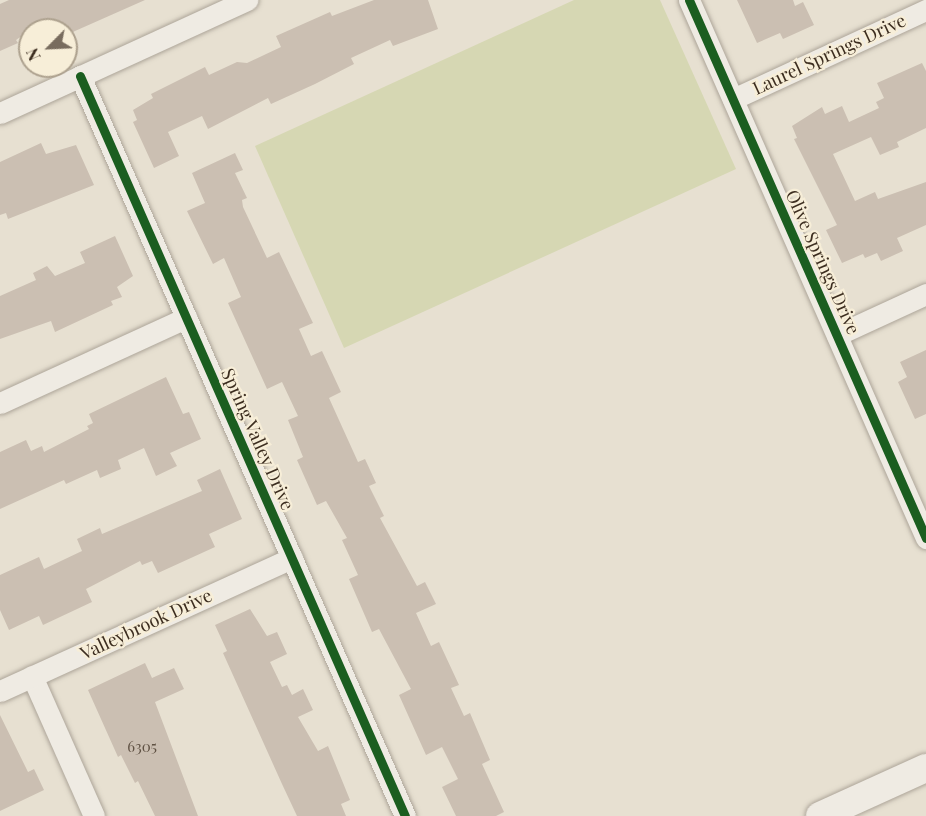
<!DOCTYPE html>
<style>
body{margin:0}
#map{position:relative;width:926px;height:816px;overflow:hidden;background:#e7e0d1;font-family:"Playfair Display",serif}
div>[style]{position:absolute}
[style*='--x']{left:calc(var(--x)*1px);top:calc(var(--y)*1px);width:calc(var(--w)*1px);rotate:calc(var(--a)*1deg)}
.green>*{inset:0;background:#d6d7b3}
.building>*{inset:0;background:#cbbfb2}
.roads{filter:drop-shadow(0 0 2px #ada599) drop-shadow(0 0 2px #ada599)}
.street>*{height:21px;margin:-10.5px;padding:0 10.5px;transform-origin:10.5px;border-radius:10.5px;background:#efebe3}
.secondary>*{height:28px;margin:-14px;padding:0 14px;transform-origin:14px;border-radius:14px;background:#efebe3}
.cycleway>*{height:9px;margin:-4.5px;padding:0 4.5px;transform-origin:4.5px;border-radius:4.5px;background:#1b5e20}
span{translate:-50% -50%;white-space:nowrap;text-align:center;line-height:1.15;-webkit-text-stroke:4.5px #f7eed8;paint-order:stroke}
.number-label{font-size:15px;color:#605244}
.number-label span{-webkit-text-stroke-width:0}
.street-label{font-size:18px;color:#3d2e20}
.north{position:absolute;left:18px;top:18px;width:60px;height:60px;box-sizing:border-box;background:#f7eed8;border:2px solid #ada18e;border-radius:50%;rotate:246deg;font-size:16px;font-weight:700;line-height:24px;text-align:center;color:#3d2e20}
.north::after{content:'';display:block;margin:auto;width:21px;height:27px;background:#786c5e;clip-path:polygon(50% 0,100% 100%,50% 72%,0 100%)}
</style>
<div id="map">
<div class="green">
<div style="clip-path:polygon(574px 0,660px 0,736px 169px,344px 348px,255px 146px)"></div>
</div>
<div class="building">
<div style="clip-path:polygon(9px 0,145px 0,66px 35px,66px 30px,56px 30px,53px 23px,30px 30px,16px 40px,18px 43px,0 51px,0 4px)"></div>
<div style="clip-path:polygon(374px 0,428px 0,438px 29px,393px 46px,390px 40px,351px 58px,354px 64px,315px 84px,271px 104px,268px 98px,208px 129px,202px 116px,168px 132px,179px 156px,154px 168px,133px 122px,137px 120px,133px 110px,153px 98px,151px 94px,205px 67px,209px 75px,237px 62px,247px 63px,281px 47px,276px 36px,330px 12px,332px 16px)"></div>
<div style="clip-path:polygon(737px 0,793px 0,795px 6px,803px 2px,814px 25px,783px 39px,780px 33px,757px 43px)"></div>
<div style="clip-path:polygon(922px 63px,926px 71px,926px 128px,897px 142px,899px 147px,880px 155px,871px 137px,833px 154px,855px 201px,875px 192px,878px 199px,926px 182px,926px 225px,897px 238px,903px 251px,881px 261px,877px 253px,865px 258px,863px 254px,842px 263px,826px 230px,837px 225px,794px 139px,797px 138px,792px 126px,822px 107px,825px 114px,842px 106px,849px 122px,879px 108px,876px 102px,884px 98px,877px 83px)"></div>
<div style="clip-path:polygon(41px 143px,46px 154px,76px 145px,94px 185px,8px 219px,6px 213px,0 215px,0 162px)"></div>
<div style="clip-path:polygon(235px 153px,243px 170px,235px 173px,247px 198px,242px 200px,243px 207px,267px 258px,279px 252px,313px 323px,299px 329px,311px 356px,322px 351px,341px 392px,329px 398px,358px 462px,365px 459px,376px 483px,369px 486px,384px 516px,380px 518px,417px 586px,425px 582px,436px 604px,416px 613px,431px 646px,439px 642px,459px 685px,451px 688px,464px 716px,470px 713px,490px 760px,482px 764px,504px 812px,496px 816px,456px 816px,442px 787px,458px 779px,442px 747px,426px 755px,399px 695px,411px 689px,379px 629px,372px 632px,349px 579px,358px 575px,342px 540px,347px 538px,326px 501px,317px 505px,297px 460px,303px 457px,288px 420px,298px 416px,282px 382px,267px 389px,228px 303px,241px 297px,224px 258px,213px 264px,187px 211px,205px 203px,192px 173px)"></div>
<div style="clip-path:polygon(115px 236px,133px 276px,117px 287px,122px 297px,111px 301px,113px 305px,55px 332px,51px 321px,0 339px,0 296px,36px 280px,33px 273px,47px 266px,55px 276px,85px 263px,80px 252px)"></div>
<div style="clip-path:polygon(926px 350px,926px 414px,915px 419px,898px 382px,907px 377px,900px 362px)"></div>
<div style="clip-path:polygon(166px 377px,183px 414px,189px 412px,201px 439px,170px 453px,177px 466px,156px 476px,144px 448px,118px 460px,121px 469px,100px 478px,97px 470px,66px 484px,64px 480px,0 509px,0 452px,26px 440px,31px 451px,42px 446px,44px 452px,89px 429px,87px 426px,93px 423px,89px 414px)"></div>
<div style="clip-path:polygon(220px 469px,242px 519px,209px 534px,215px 547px,158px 573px,152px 561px,142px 565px,140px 561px,86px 589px,92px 602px,43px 625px,39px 616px,9px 630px,0 610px,0 575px,39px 557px,44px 569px,82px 551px,77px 539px,100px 528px,102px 534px,202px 491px,197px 480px)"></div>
<div style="clip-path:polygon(250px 609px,267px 636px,277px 632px,287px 654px,270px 662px,282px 687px,287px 685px,292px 695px,303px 689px,313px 710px,298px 717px,318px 751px,328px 746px,350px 800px,341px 804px,346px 816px,297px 816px,282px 784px,223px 653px,227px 651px,215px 625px)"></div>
<div style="clip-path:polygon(145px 663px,152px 678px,174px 668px,184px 689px,155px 702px,198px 816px,155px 816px,138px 781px,135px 783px,121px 755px,118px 757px,88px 690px)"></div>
<div style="clip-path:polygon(0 715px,28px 772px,34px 769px,44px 790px,0 811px)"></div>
</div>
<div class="roads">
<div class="street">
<div style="--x:689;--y:0;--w:588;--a:66.23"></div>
<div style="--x:80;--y:76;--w:808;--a:66.29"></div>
<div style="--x:733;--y:99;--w:213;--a:-24.8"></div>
<div style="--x:0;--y:113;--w:272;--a:-24.6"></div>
<div style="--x:837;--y:335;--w:98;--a:-24.7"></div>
<div style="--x:0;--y:403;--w:205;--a:-24.6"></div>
<div style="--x:32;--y:676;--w:153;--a:66.1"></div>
<div style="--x:0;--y:691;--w:321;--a:-24.5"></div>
</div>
<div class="secondary">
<div style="--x:820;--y:816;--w:116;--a:-24.4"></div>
</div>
</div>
<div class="cycleway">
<div style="--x:689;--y:0;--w:588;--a:66.23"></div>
<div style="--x:80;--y:76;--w:808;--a:66.29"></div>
</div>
<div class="number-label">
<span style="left:142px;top:747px">6305</span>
</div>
<div class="street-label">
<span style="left:829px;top:54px;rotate:-25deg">Laurel Springs Drive</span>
<span style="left:823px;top:262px;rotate:66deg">Olive Springs Drive</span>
<span style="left:258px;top:439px;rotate:66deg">Spring Valley Drive</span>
<span style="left:146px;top:624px;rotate:-25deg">Valleybrook Drive</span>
</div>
<div class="north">N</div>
</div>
